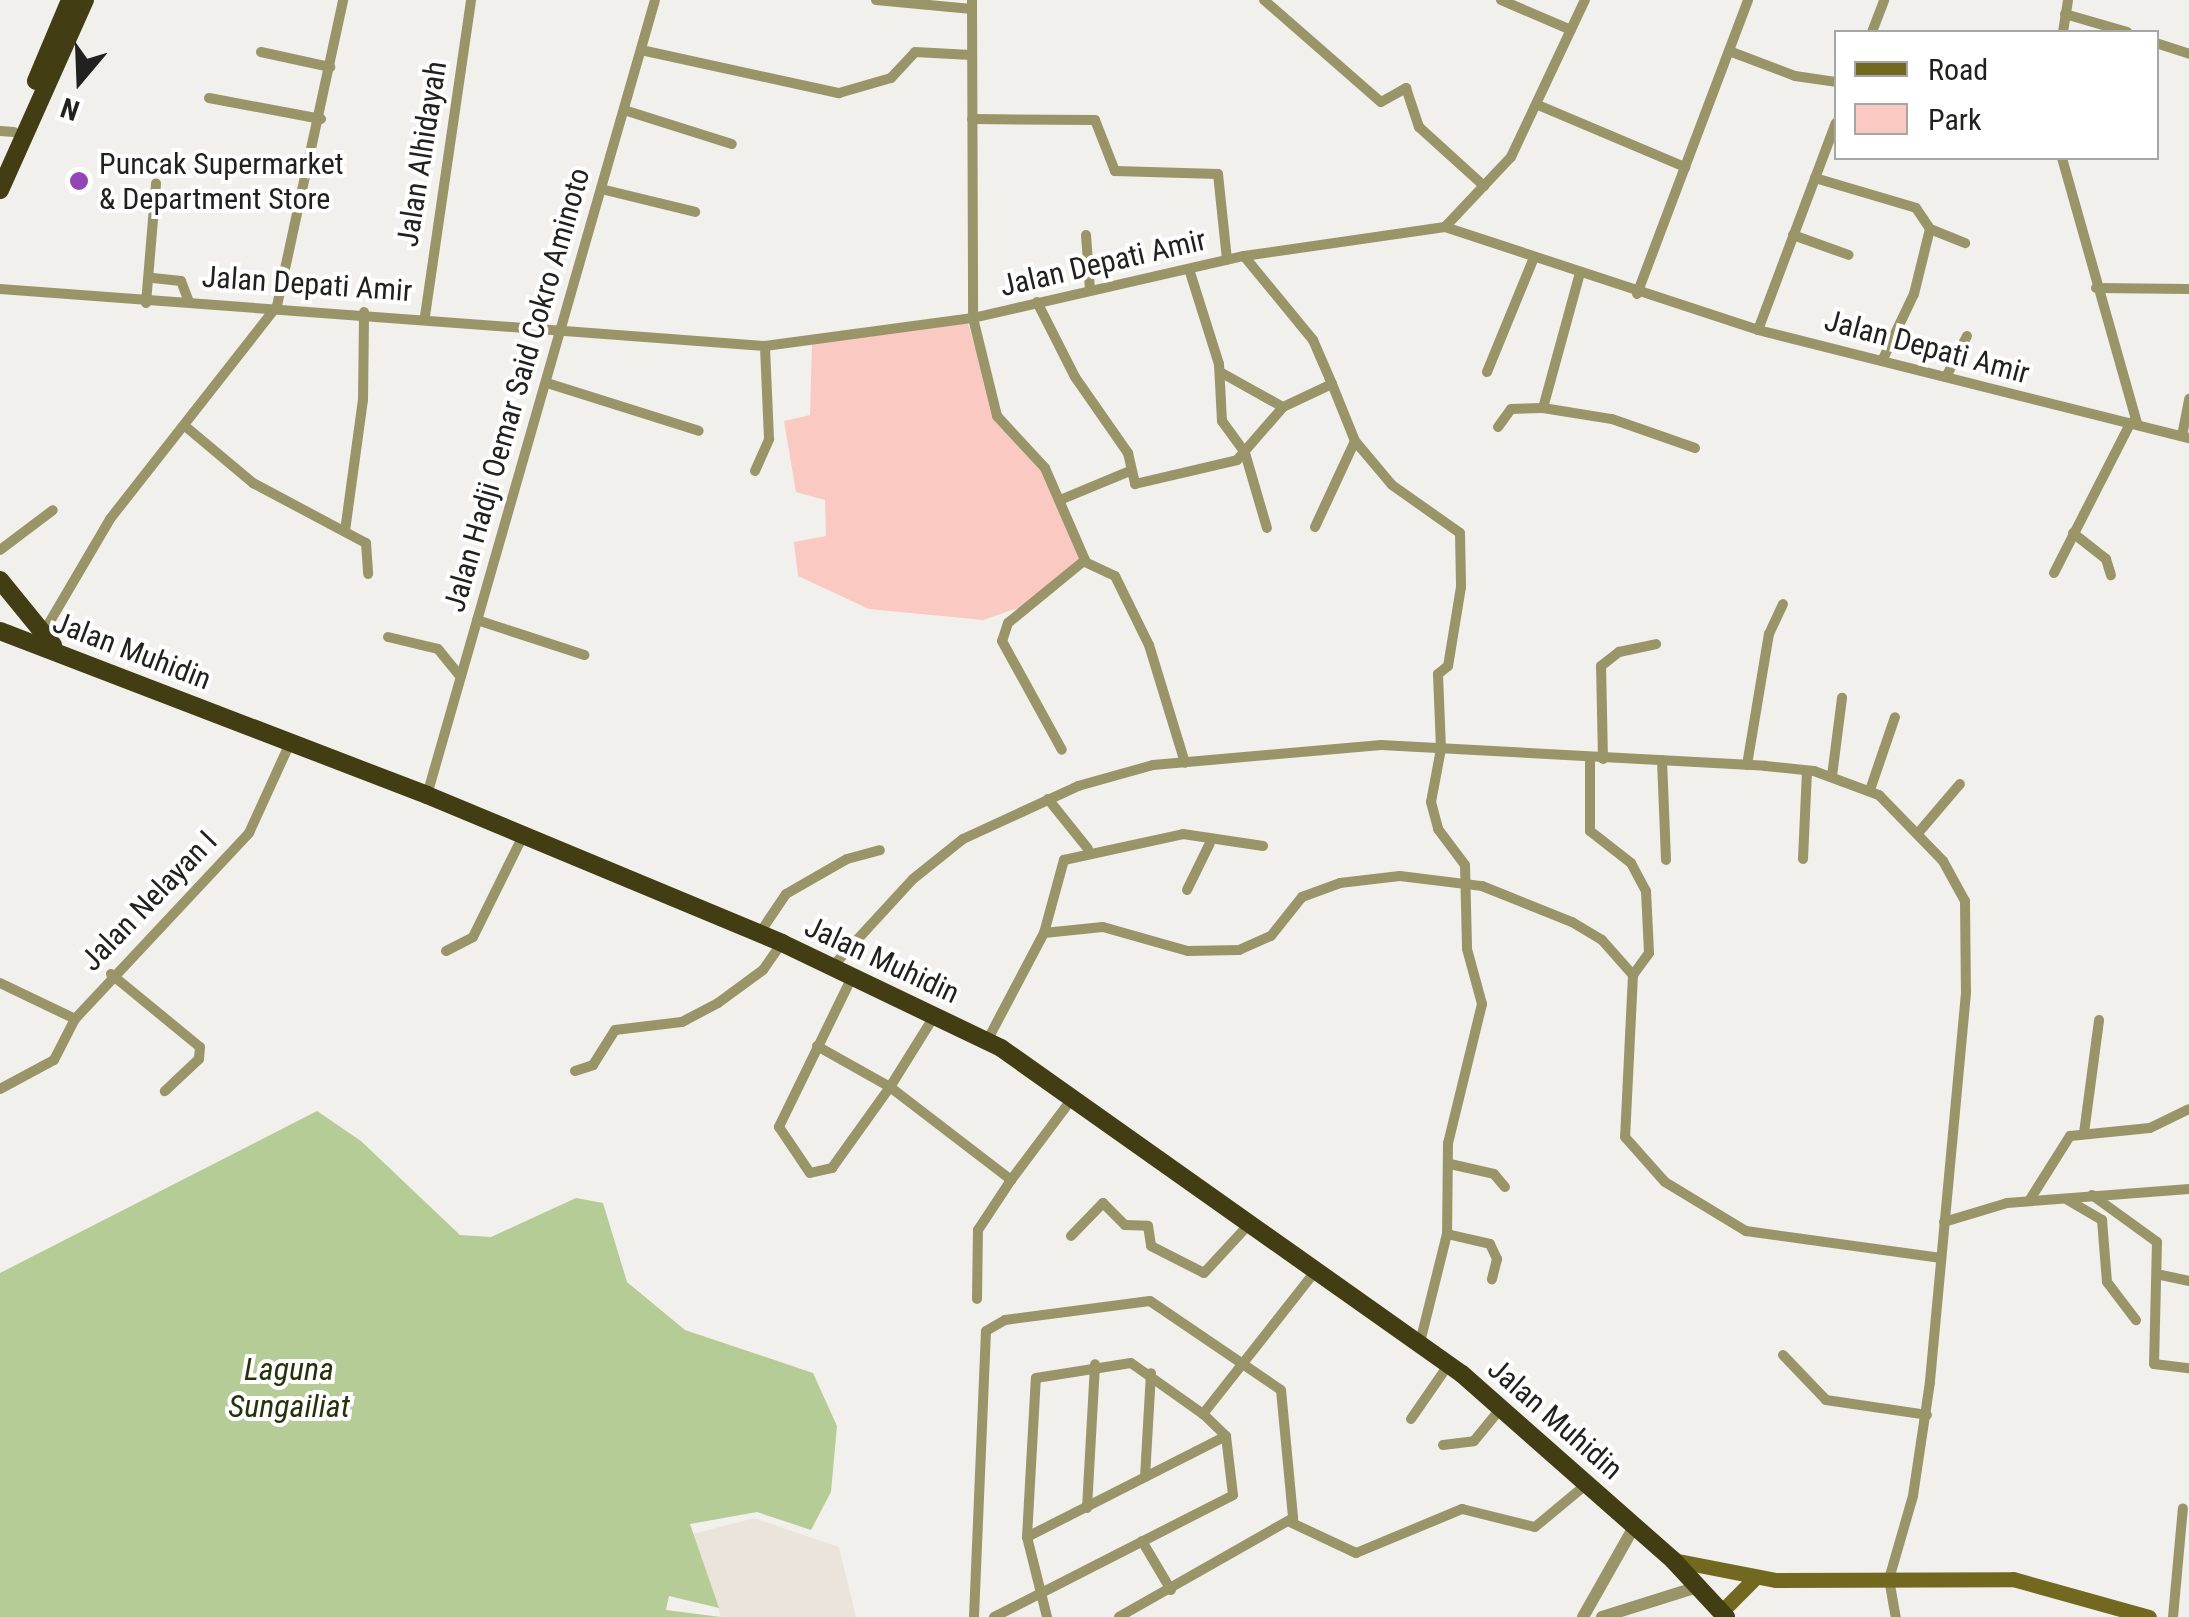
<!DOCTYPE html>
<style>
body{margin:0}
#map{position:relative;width:2189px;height:1617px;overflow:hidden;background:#f2f0ed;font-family:"Roboto Condensed",sans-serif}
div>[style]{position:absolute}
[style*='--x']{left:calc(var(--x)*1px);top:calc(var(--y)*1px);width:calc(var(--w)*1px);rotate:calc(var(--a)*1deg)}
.built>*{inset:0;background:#ebe4db}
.green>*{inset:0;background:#facac2}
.water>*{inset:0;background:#b6cc97}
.minor>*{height:10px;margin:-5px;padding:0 5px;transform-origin:5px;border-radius:5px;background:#9a9569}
.tertiary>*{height:12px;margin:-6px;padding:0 6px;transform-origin:6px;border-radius:6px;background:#9a9569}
.secondary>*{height:15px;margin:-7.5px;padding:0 7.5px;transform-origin:7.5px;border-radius:7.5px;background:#726820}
.trunk>*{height:18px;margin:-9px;padding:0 9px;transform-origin:9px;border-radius:9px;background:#423d12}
.dots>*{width:28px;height:28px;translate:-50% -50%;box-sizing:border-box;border:5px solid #fff;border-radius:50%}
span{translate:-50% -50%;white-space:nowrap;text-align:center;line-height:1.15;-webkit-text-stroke:8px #fff;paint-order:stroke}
.street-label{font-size:30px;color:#212120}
.poi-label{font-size:30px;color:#212120}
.left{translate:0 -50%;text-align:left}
.water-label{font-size:32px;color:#25330b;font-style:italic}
.legend{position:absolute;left:1834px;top:30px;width:325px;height:130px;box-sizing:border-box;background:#fff;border:2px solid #a6a6a6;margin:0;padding:12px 18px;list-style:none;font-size:30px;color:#212120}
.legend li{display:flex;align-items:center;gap:20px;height:50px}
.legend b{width:50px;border:2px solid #a6a6a6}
.north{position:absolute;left:30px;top:30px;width:100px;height:100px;-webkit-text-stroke:8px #fff;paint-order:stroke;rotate:199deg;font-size:28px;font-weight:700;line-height:40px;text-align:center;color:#212120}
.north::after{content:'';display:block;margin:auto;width:35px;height:45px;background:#212120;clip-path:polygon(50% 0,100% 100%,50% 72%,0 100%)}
</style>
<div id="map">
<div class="built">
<div style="clip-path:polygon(754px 1518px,839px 1547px,856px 1617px,721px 1617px,693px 1534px)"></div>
</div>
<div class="green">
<div style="clip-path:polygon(966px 318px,996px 411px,1045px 469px,1084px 555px,1036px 602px,983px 620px,869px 609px,798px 576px,794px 542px,826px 536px,825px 500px,796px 492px,784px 421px,810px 415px,812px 342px)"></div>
</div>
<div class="water">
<div style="clip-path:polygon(317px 1111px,361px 1141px,460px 1235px,491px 1237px,576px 1198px,603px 1203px,627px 1282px,685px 1330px,813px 1373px,837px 1426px,831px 1492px,811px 1530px,757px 1512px,690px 1524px,719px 1608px,669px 1596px,666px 1610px,721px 1617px,0 1617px,0 1273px)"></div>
</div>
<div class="minor">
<div style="--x:876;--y:0;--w:96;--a:5.4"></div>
<div style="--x:972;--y:0;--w:318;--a:89.8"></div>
<div style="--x:973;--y:318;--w:101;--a:76.2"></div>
<div style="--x:997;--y:416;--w:71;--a:47.3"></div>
<div style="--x:1045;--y:468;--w:100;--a:66.5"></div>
<div style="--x:1085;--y:560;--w:99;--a:140.7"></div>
<div style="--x:1008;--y:623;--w:19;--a:108"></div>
<div style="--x:1002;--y:641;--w:124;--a:61.2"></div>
<div style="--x:1264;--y:0;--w:155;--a:41.1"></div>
<div style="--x:1381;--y:102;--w:29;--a:-29"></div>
<div style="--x:1406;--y:88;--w:41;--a:71.6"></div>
<div style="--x:1419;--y:127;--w:88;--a:42.2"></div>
<div style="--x:1501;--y:0;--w:76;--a:23.2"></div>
<div style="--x:2065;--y:14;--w:65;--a:16.2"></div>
<div style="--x:1872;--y:32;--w:34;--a:-69"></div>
<div style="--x:2063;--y:32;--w:32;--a:-81"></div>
<div style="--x:2156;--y:43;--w:35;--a:18"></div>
<div style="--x:641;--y:50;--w:203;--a:12.3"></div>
<div style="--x:839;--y:93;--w:54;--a:-16.1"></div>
<div style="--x:891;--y:78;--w:35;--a:-47"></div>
<div style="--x:915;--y:52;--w:56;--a:3.1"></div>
<div style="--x:1729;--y:51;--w:71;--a:20.7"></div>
<div style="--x:1795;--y:76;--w:41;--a:8.3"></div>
<div style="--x:261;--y:52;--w:71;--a:12.3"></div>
<div style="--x:209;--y:98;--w:114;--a:10.6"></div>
<div style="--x:1538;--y:105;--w:160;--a:22.9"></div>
<div style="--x:624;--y:110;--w:113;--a:17.5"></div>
<div style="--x:972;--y:119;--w:123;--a:0.5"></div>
<div style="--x:1095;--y:120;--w:55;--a:68.6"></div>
<div style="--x:1115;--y:171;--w:103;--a:1.7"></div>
<div style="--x:1218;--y:174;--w:86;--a:84"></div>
<div style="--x:0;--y:131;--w:14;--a:4"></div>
<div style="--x:2062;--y:158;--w:275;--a:74.2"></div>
<div style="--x:1815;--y:178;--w:105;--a:16.5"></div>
<div style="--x:1916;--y:208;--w:25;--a:56"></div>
<div style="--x:1930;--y:229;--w:38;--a:22"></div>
<div style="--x:601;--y:189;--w:97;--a:13.7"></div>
<div style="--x:1445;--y:227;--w:96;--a:-46.7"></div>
<div style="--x:1511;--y:157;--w:174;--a:-64.8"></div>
<div style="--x:1086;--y:235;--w:55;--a:85.8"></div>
<div style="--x:1793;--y:235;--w:59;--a:19.7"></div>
<div style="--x:1244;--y:256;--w:109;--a:50.6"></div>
<div style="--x:1313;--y:340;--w:48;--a:66.6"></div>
<div style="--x:1189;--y:269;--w:100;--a:72.5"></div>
<div style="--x:1219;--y:364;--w:57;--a:87"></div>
<div style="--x:1222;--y:421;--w:39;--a:54"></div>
<div style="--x:1245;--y:453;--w:78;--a:73.7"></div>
<div style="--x:153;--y:278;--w:28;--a:6"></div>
<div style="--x:181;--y:281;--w:22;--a:69"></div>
<div style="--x:2096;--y:288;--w:93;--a:0.6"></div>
<div style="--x:0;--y:289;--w:767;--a:4.26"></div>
<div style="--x:765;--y:346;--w:210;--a:-7.7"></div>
<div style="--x:973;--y:318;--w:278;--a:-12.9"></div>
<div style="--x:1244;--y:256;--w:203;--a:-8.2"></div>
<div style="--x:1445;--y:227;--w:330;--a:18.2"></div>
<div style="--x:1758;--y:330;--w:444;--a:14.1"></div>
<div style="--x:1637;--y:294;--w:314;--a:-69.3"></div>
<div style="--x:1037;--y:302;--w:84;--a:63.1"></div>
<div style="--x:1075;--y:377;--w:93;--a:55.1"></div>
<div style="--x:1128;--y:453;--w:32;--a:77"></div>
<div style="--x:1135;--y:484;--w:105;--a:-13.2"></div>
<div style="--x:1237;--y:460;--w:70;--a:-49"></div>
<div style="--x:146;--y:303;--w:120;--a:-85.2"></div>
<div style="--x:425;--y:316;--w:319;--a:-81.7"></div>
<div style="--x:1758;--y:330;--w:221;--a:-69.4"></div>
<div style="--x:1882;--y:361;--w:74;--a:-64.5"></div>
<div style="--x:1914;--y:294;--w:67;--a:-76.2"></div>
<div style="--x:1220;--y:372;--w:72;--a:29.1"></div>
<div style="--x:1283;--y:407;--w:54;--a:-25.1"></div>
<div style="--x:1332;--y:384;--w:61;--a:68"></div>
<div style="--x:1355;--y:441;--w:57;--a:49.9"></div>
<div style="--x:1392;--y:485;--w:83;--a:35.2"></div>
<div style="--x:1460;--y:533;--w:54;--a:88.9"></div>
<div style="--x:1461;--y:587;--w:80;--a:99.3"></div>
<div style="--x:1448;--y:666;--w:13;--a:141"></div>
<div style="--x:1438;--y:674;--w:75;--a:87.7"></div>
<div style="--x:1441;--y:749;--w:54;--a:100.7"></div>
<div style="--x:1431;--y:802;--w:28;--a:75"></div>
<div style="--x:1438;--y:829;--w:45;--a:53.1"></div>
<div style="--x:1465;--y:865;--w:84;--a:88.6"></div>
<div style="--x:1467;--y:949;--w:57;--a:74.7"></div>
<div style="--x:1482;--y:1004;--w:143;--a:103.7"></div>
<div style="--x:1448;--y:1143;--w:91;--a:90.6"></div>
<div style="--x:1447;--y:1234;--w:111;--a:104"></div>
<div style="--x:1487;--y:372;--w:121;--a:-67.7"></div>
<div style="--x:1946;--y:377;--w:46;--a:-62.9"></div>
<div style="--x:547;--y:383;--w:159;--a:17.5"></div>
<div style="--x:1543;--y:408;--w:70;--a:9.1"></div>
<div style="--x:1612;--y:419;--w:88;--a:19.3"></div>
<div style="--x:185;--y:426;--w:89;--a:40"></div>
<div style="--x:253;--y:483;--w:128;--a:28"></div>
<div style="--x:366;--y:543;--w:31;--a:86"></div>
<div style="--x:1498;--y:427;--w:22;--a:-54"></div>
<div style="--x:1511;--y:409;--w:32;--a:-2"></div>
<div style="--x:1543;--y:408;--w:137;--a:-74.7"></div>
<div style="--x:2182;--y:436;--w:38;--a:-79"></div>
<div style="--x:755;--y:471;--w:35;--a:-66"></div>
<div style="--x:769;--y:439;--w:93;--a:-92.5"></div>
<div style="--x:1060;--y:500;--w:76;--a:-22.5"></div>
<div style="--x:1315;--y:527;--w:95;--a:-65.1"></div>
<div style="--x:345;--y:531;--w:132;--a:-82.2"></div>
<div style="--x:363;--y:400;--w:88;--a:-89.3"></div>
<div style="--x:2073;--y:533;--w:42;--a:38.2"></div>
<div style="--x:2106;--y:559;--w:17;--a:73"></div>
<div style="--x:0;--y:550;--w:66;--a:-37"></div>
<div style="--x:1085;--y:562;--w:33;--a:25"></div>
<div style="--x:1115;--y:576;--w:77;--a:63.8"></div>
<div style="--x:1149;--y:645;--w:123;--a:73"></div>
<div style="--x:2054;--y:573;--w:169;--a:-63"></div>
<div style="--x:477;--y:620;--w:113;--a:18.1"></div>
<div style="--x:42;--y:635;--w:134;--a:-59.6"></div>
<div style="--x:110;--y:519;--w:271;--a:-51.9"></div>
<div style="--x:277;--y:306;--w:313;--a:-77.8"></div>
<div style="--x:388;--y:637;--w:51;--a:13.5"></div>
<div style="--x:438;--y:649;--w:36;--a:51"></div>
<div style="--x:1590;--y:759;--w:72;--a:90"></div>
<div style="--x:1590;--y:831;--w:52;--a:38"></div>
<div style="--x:1631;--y:863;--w:32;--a:62"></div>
<div style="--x:1646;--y:891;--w:62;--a:87.2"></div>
<div style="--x:1649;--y:953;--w:27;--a:126"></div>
<div style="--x:1603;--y:759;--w:93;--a:-91.2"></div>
<div style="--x:1601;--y:666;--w:23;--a:-38"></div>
<div style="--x:1619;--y:652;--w:38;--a:-12"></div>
<div style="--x:1662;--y:760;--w:100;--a:87.7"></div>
<div style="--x:1747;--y:765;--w:133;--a:-80.5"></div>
<div style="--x:1769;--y:634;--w:33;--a:-65"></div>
<div style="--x:1832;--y:776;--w:79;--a:-82.7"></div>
<div style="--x:1870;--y:790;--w:77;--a:-71.1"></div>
<div style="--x:427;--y:795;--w:827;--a:-74"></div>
<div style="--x:1048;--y:799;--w:64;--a:51.3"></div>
<div style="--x:1919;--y:832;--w:63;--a:-49.5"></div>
<div style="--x:1803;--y:859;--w:88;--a:-87.4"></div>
<div style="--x:1187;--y:890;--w:52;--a:-63.9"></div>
<div style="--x:1044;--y:933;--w:59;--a:-5.8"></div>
<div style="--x:1103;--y:927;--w:88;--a:15.8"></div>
<div style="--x:1188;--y:951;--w:51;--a:-1.1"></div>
<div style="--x:1239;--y:950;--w:35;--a:-24"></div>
<div style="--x:1271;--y:936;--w:50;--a:-51.5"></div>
<div style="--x:1302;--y:897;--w:40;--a:-20.2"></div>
<div style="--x:1340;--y:883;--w:60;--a:-6.7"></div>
<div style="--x:1400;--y:876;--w:83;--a:7"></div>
<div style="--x:1482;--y:886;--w:97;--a:21.8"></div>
<div style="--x:1572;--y:922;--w:35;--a:31"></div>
<div style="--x:1602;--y:940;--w:47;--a:48.5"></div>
<div style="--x:1633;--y:975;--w:162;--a:92.8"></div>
<div style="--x:1625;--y:1137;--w:60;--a:48.4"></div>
<div style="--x:1665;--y:1182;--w:95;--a:31.2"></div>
<div style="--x:1746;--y:1231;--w:197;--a:7.9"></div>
<div style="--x:759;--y:934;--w:48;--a:-56"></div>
<div style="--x:786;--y:894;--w:70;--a:-29.8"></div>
<div style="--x:847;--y:859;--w:34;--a:-15"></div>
<div style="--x:446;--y:951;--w:30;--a:-27"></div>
<div style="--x:473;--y:937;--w:110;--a:-63.7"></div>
<div style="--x:833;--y:966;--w:118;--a:-47.4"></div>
<div style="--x:913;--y:879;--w:64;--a:-38.7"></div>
<div style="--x:963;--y:839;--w:127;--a:-24.7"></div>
<div style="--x:1078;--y:786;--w:78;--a:-15.6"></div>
<div style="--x:1153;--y:765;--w:229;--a:-5"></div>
<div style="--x:1381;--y:745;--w:385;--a:3.1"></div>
<div style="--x:1765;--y:766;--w:49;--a:5.8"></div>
<div style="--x:1814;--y:771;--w:69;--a:20.3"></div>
<div style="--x:1879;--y:795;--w:92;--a:45.9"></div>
<div style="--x:1943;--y:861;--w:46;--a:61.2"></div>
<div style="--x:1965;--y:901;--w:92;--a:89.4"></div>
<div style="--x:1966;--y:993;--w:391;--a:95.3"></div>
<div style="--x:1930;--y:1382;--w:115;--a:98.5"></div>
<div style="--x:1913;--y:1496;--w:86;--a:106.1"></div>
<div style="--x:1889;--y:1579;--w:39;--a:80"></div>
<div style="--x:111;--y:974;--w:115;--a:39.4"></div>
<div style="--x:200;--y:1047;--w:12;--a:95"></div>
<div style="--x:199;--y:1059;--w:47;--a:136.7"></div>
<div style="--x:853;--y:975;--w:169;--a:116"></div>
<div style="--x:779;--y:1127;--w:55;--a:56"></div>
<div style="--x:810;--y:1173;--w:23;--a:-13"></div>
<div style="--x:832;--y:1168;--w:100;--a:-54.4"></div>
<div style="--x:890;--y:1087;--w:153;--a:37.5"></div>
<div style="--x:1011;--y:1180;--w:105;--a:-53.1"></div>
<div style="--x:0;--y:983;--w:83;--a:25.6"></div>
<div style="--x:75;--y:1019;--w:255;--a:-46.9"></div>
<div style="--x:249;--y:833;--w:101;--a:-65.5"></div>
<div style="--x:987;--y:1041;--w:122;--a:-62.2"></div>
<div style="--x:1044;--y:933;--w:76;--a:-74.7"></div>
<div style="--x:1064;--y:860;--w:122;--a:-12.3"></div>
<div style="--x:1183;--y:834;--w:81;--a:8.5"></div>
<div style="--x:817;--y:1046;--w:84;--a:29.3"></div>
<div style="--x:890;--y:1087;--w:85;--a:-58"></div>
<div style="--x:575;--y:1071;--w:19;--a:-18"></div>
<div style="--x:593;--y:1065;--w:41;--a:-57.8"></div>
<div style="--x:615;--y:1030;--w:67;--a:-6.8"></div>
<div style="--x:682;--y:1022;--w:41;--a:-27.8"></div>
<div style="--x:718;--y:1003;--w:56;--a:-36.3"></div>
<div style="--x:763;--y:970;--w:33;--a:-55"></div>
<div style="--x:0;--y:1089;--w:61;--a:-28.2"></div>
<div style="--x:54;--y:1060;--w:46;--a:-62.9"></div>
<div style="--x:2084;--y:1133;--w:114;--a:-82.4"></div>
<div style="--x:1450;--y:1164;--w:45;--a:12.8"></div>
<div style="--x:1494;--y:1174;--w:17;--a:50"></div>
<div style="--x:2092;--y:1195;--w:80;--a:35.9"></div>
<div style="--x:2157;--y:1242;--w:122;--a:91.4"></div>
<div style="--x:2154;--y:1364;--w:35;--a:7"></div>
<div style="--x:2066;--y:1199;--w:42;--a:30.3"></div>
<div style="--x:2102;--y:1220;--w:62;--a:85.4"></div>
<div style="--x:2107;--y:1282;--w:48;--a:52.7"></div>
<div style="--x:2029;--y:1201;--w:77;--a:-57.8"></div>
<div style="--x:2070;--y:1136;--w:80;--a:-5.7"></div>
<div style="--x:2150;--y:1128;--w:43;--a:-26"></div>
<div style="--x:1944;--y:1222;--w:66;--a:-16.8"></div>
<div style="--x:2007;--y:1203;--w:183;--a:-4.4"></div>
<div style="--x:1447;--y:1234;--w:44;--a:13.1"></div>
<div style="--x:1490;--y:1244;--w:17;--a:65"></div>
<div style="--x:1497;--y:1259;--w:21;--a:104"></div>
<div style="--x:1071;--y:1236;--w:46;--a:-45.9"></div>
<div style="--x:1103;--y:1203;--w:31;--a:45"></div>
<div style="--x:1125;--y:1225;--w:23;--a:2"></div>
<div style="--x:1148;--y:1226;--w:20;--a:81"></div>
<div style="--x:1151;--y:1246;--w:59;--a:27"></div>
<div style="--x:1204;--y:1273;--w:69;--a:-47.3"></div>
<div style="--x:2161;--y:1275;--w:29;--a:12"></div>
<div style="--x:977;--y:1299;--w:69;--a:-89.2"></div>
<div style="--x:978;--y:1230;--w:60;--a:-56.6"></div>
<div style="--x:1783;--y:1355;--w:62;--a:46.3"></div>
<div style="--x:1826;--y:1400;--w:102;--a:8.4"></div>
<div style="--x:1411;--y:1419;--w:67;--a:-55.4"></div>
<div style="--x:1443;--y:1445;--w:31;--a:-7"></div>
<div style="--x:1474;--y:1441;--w:43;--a:-50.7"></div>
<div style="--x:1145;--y:1477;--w:104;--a:-86.7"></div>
<div style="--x:1087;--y:1508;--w:144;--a:-86.8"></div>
<div style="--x:1292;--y:1523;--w:71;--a:25.1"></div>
<div style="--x:1356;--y:1553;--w:115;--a:-22.5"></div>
<div style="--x:1462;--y:1509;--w:75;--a:13.9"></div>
<div style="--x:1535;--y:1527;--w:69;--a:-39.7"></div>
<div style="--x:1027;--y:1537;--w:223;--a:-26.9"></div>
<div style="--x:1142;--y:1541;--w:57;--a:59.4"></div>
<div style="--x:974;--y:1617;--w:286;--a:-87.6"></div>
<div style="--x:986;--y:1331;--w:22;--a:-30"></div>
<div style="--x:1005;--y:1320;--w:146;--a:-7.5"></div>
<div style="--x:1150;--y:1301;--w:158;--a:34.2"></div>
<div style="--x:1281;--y:1390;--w:129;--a:84.6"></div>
<div style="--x:1293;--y:1518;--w:200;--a:150.4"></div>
<div style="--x:994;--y:1617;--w:268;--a:-27"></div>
<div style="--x:1233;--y:1495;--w:59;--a:-96.8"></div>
<div style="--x:1226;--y:1436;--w:32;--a:-136"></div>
<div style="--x:1203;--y:1414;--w:184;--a:-51.8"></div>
<div style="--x:1047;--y:1617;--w:82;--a:-104"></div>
<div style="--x:1027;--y:1537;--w:159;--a:-86.8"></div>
<div style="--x:1036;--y:1378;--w:96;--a:-9"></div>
<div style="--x:1131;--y:1363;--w:88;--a:35.3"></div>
<div style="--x:2173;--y:1617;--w:109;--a:-84.8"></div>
</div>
<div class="tertiary">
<div style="--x:1583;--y:1617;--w:103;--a:-60.5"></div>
<div style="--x:1602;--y:1617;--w:100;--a:-17.5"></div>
</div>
<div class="secondary">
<div style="--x:1673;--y:1560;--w:105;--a:11"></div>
<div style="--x:1776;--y:1580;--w:237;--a:-0.2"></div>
<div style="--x:2013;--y:1579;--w:141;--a:15.6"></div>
<div style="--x:1721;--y:1612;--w:48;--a:-45"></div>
</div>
<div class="trunk">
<div style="--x:36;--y:81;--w:88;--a:-67.2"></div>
<div style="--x:0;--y:190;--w:208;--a:-65.9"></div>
<div style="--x:0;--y:580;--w:84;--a:50.8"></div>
<div style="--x:0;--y:631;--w:457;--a:21"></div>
<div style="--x:427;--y:795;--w:385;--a:22.6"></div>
<div style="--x:782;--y:943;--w:243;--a:25.6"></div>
<div style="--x:1001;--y:1048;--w:565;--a:35.27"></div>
<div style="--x:1462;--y:1374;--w:281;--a:41.4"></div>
<div style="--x:1673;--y:1560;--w:78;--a:47.1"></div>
</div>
<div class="dots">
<div style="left:79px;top:181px;background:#9345b6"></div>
</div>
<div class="street-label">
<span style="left:422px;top:154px;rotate:-81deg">Jalan Alhidayah</span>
<span style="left:1103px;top:263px;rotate:-13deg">Jalan Depati Amir</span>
<span style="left:307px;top:284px;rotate:4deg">Jalan Depati Amir</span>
<span style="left:1927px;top:347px;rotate:15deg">Jalan Depati Amir</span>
<span style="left:517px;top:390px;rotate:-74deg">Jalan Hadji Oemar Said Cokro Aminoto</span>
<span style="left:132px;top:651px;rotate:21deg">Jalan Muhidin</span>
<span style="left:149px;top:901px;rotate:-46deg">Jalan Nelayan I</span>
<span style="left:882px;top:960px;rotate:25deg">Jalan Muhidin</span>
<span style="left:1555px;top:1419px;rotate:41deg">Jalan Muhidin</span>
</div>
<div class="poi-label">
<span class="left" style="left:99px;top:181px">Puncak Supermarket<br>&amp; Department Store</span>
</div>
<div class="water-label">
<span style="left:289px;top:1388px">Laguna<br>Sungailiat</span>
</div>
<ul class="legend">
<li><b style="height:12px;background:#726820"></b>Road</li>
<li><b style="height:28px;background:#facac2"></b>Park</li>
</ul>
<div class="north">N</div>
</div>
